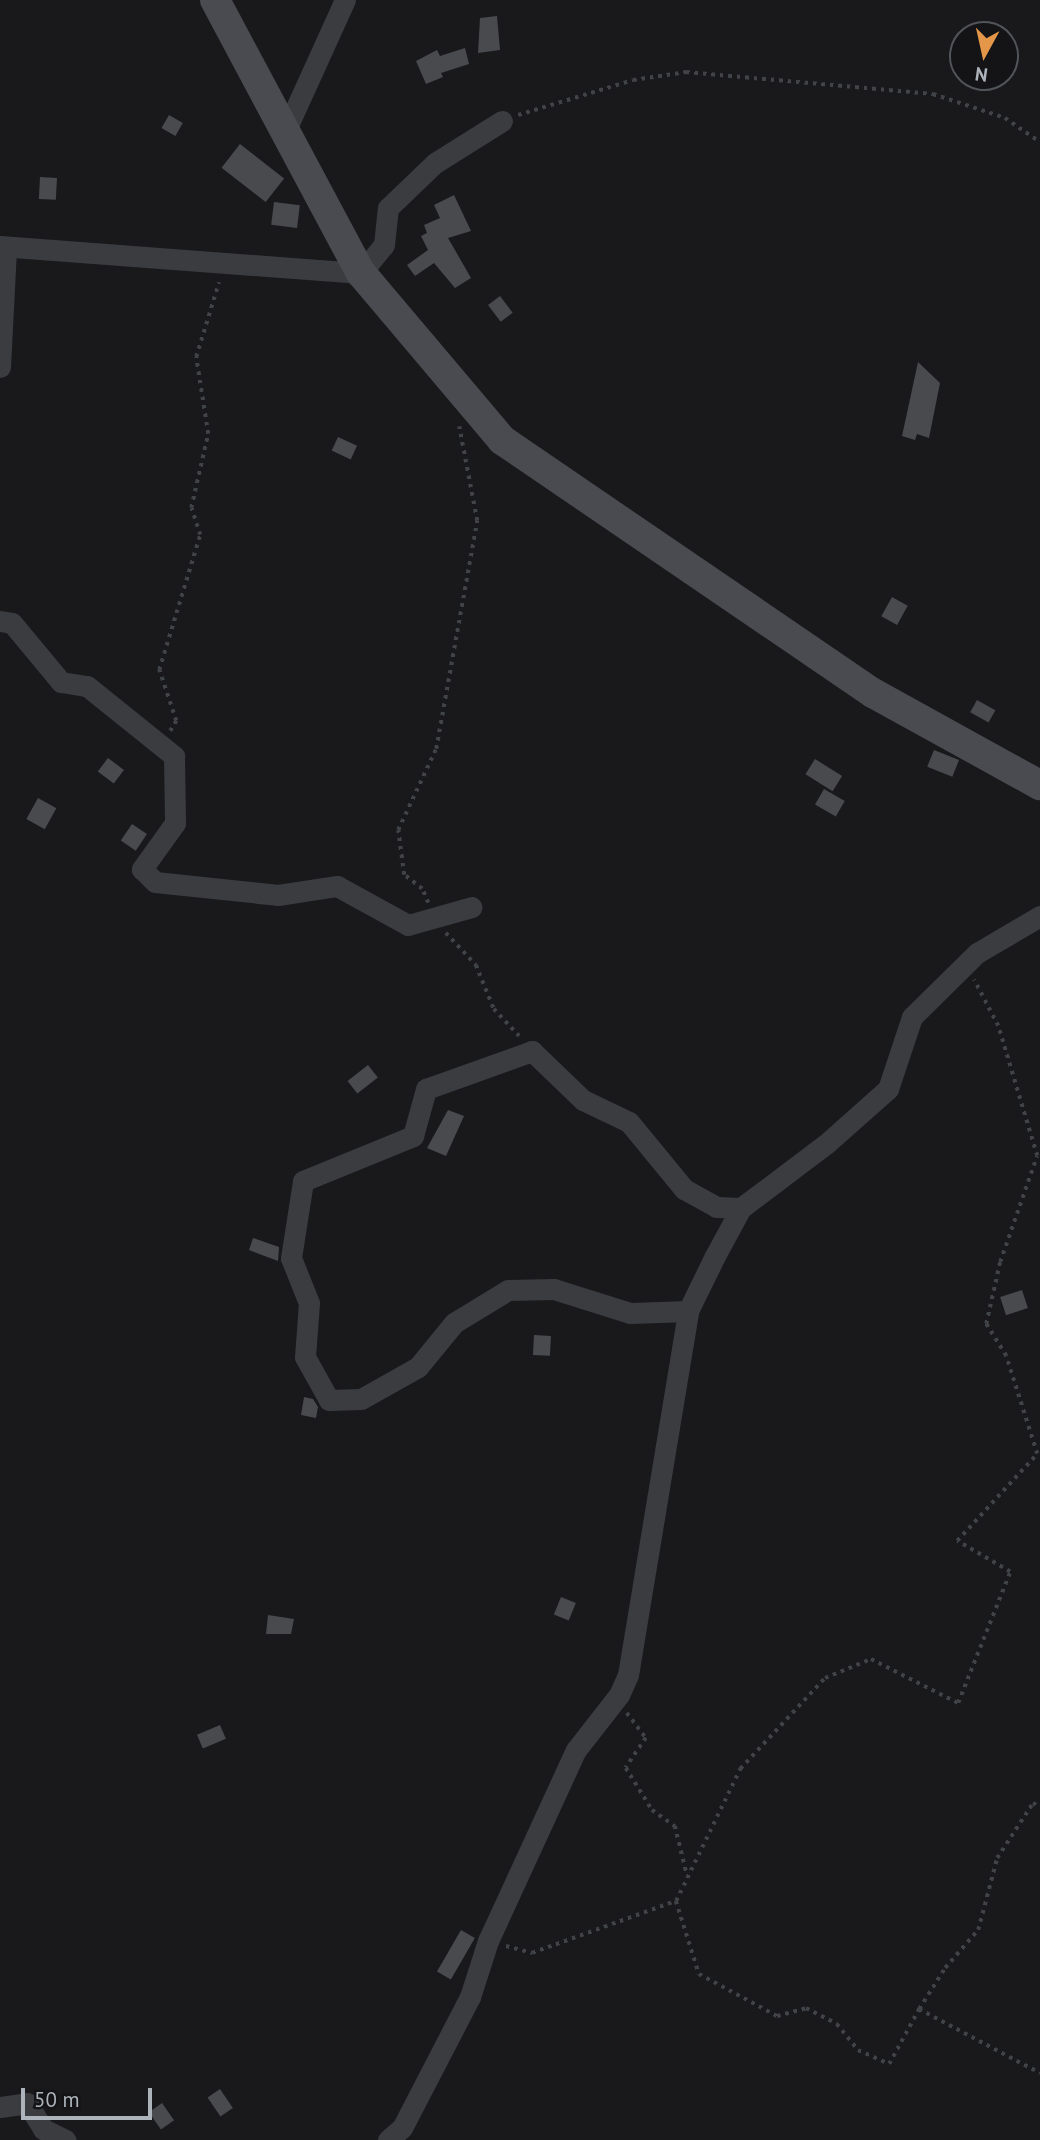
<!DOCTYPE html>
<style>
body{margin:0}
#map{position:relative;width:1040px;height:2140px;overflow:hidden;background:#19191b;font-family:"PT Sans",sans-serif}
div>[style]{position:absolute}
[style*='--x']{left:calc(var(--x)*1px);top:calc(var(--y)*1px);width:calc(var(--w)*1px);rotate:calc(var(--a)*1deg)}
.building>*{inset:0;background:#484a4e;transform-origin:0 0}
.path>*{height:3.5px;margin-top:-1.75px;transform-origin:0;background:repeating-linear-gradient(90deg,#404347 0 3.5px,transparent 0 8.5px)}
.street>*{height:21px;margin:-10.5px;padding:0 10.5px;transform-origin:10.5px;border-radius:10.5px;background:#3a3c40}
.secondary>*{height:30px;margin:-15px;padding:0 15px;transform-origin:15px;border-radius:15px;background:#494b50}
span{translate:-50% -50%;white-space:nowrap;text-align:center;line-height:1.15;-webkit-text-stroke:5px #141416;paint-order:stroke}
.north{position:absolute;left:949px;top:21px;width:70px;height:70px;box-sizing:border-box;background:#141416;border:2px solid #515458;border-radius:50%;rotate:188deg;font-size:19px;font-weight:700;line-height:28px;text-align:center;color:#adb3ba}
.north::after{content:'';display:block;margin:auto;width:24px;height:32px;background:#e49748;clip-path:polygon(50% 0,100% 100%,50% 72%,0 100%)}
.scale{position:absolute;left:21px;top:2088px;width:131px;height:32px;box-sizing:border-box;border:4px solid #adb3ba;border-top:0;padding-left:9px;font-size:21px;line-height:24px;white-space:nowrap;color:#adb3ba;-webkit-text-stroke:5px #141416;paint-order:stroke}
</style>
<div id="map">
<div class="building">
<div style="clip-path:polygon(497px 16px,500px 50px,478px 53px,480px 18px)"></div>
<div style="clip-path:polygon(465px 48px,469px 64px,441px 73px,443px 77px,426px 84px,416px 61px,437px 50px,440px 56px)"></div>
<div style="left:169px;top:115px;width:16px;height:15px;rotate:30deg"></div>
<div style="left:240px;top:144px;width:56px;height:30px;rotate:38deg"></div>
<div style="left:40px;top:177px;width:17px;height:22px;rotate:3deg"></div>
<div style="clip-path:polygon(454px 195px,471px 231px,448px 238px,471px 278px,455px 288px,434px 263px,415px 276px,407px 265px,428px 250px,421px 236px,427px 233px,424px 225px,440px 218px,434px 205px)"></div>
<div style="left:274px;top:202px;width:26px;height:23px;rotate:7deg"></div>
<div style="left:500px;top:296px;width:21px;height:15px;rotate:53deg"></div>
<div style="clip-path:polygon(918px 362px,940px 383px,929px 438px,917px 434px,915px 440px,902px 436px)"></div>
<div style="left:338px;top:437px;width:21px;height:15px;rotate:25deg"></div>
<div style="left:892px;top:597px;width:18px;height:22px;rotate:29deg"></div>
<div style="left:977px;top:700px;width:21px;height:14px;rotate:29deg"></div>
<div style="left:934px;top:750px;width:27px;height:18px;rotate:22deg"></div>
<div style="left:108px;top:758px;width:20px;height:17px;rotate:37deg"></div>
<div style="left:815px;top:759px;width:32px;height:18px;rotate:32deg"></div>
<div style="left:824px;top:789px;width:24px;height:18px;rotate:30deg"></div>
<div style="left:38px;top:798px;width:21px;height:24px;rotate:29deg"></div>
<div style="left:132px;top:824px;width:18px;height:20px;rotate:34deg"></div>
<div style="left:368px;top:1065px;width:16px;height:26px;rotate:52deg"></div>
<div style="clip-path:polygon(448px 1110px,464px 1116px,446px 1156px,427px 1148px)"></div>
<div style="clip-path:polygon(253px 1238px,279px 1247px,278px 1261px,249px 1250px)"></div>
<div style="left:1022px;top:1290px;width:19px;height:23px;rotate:72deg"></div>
<div style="left:534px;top:1335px;width:17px;height:20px;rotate:3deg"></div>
<div style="clip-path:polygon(304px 1397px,313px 1399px,318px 1407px,316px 1418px,301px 1415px)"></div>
<div style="left:561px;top:1597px;width:16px;height:19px;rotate:22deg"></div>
<div style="clip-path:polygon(268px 1615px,294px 1619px,291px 1634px,266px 1634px)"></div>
<div style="left:220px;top:1725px;width:15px;height:25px;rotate:67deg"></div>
<div style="left:461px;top:1930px;width:16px;height:48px;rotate:30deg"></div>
<div style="left:220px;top:2089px;width:23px;height:15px;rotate:56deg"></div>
<div style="left:162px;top:2103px;width:21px;height:16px;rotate:55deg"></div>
</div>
<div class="path">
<div style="--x:518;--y:115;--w:120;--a:-16.9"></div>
<div style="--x:633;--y:80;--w:54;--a:-8.6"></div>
<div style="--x:686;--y:72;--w:248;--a:5.1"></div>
<div style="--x:933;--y:94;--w:76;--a:18.4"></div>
<div style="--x:1005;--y:118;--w:42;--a:34.4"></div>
<div style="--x:170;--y:731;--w:12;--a:-59"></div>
<div style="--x:176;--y:721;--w:54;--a:-108.4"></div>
<div style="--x:159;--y:670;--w:141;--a:-73.1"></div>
<div style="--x:200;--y:535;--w:28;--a:-108"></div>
<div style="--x:191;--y:508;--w:76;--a:-77.1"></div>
<div style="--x:208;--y:434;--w:78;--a:-98.9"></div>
<div style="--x:196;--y:357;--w:78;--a:-73"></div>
<div style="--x:428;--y:903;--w:15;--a:-113"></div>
<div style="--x:422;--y:889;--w:23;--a:-142"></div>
<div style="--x:404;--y:875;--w:45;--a:-97.6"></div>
<div style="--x:398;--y:830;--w:89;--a:-64.9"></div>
<div style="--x:436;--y:749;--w:232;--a:-79.8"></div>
<div style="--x:477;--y:521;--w:96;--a:-100.8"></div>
<div style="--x:446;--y:933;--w:44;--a:46.8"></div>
<div style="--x:476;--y:965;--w:48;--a:67.8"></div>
<div style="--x:494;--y:1009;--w:37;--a:47"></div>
<div style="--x:627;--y:1713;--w:31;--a:53"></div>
<div style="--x:646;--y:1738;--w:36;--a:124"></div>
<div style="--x:626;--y:1768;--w:49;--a:58.2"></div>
<div style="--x:652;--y:1810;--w:28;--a:35"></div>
<div style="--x:675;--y:1826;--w:50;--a:76.2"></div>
<div style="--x:676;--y:1901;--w:77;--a:72.5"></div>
<div style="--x:699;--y:1974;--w:89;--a:28.3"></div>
<div style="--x:777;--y:2016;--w:30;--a:-15"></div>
<div style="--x:806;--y:2008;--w:35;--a:27"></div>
<div style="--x:837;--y:2024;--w:33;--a:51"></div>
<div style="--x:858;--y:2050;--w:34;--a:24"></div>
<div style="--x:889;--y:2064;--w:63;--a:-61.4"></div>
<div style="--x:919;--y:2009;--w:137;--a:27.9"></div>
<div style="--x:506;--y:1946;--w:27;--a:15"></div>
<div style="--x:532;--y:1953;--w:153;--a:-19.9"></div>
<div style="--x:676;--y:1901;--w:147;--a:-64.1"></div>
<div style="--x:740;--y:1769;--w:125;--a:-47"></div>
<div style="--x:825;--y:1678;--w:50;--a:-22.4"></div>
<div style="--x:871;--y:1659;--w:97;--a:26.8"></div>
<div style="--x:958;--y:1703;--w:141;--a:-68.3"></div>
<div style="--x:1010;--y:1572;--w:61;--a:-149.7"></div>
<div style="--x:957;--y:1541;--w:118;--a:-47.4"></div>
<div style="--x:1037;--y:1454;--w:103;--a:-107.6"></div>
<div style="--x:1006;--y:1356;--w:38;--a:-122"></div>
<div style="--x:986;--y:1324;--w:64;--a:-77.3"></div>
<div style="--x:1000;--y:1262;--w:112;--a:-70.8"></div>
<div style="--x:1037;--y:1156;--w:136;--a:-106.7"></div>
<div style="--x:998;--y:1026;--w:52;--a:-117.6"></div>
<div style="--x:919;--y:2009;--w:49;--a:-57.6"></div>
<div style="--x:945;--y:1968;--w:50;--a:-49"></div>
<div style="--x:978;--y:1930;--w:74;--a:-75.2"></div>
<div style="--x:997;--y:1858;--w:66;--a:-56.8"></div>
<div style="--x:1033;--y:1803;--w:8;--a:30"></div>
</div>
<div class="street">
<div style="--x:285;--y:132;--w:145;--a:-65.6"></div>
<div style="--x:0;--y:246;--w:362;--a:4.3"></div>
<div style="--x:361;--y:273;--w:36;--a:-51"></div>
<div style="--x:384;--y:245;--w:37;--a:-84"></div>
<div style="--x:388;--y:208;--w:65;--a:-43.8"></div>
<div style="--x:435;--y:163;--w:79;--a:-32.1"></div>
<div style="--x:0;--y:367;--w:118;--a:-87.1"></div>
<div style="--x:0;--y:621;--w:12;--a:9"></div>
<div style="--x:12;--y:623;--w:77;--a:50.3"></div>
<div style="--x:61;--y:682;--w:26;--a:9"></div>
<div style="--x:87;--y:686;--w:112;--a:38.8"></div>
<div style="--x:174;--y:756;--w:67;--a:89.1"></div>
<div style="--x:175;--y:823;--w:57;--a:125.7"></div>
<div style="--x:142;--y:869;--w:18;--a:45"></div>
<div style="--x:155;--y:882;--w:124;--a:6"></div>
<div style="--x:278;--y:895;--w:60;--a:-8.7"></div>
<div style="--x:337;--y:886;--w:81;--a:28.8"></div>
<div style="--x:408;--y:925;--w:66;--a:-15.7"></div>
<div style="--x:688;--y:1311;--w:58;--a:178"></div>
<div style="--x:630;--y:1313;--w:80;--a:-162.5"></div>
<div style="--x:554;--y:1289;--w:46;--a:178.8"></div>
<div style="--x:508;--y:1290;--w:63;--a:148.6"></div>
<div style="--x:454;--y:1323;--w:57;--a:129.3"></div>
<div style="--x:418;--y:1367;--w:65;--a:150.7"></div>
<div style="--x:361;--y:1399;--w:32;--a:178"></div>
<div style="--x:329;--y:1400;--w:49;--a:-119.2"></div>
<div style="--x:305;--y:1357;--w:54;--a:-85.8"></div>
<div style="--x:309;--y:1303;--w:48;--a:-111.8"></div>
<div style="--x:291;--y:1258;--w:78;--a:-81.1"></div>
<div style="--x:303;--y:1181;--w:119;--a:-22.2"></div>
<div style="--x:413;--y:1136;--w:49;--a:-74.5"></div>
<div style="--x:426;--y:1089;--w:113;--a:-19.7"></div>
<div style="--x:532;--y:1051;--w:71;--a:43.9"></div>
<div style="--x:583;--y:1100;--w:51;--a:25.6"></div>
<div style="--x:629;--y:1122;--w:87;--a:50.6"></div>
<div style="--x:684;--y:1189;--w:37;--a:29"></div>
<div style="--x:716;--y:1207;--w:25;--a:2"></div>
<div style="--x:0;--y:2107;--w:27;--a:-8"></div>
<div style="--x:27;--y:2103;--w:31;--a:58"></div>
<div style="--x:43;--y:2129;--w:25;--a:26"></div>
<div style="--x:388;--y:2140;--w:18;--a:-41"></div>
<div style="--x:402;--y:2128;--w:148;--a:-62.6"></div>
<div style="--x:470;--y:1997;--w:59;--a:-72.2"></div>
<div style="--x:488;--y:1941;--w:210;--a:-65.3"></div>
<div style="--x:576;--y:1750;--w:70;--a:-52"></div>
<div style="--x:619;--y:1695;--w:22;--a:-66"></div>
<div style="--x:628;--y:1675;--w:369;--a:-80.6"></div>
<div style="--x:688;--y:1311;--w:61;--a:-63.9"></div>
<div style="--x:715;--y:1256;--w:55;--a:-61.6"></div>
<div style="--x:741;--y:1208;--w:106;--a:-37"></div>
<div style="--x:826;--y:1144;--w:83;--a:-41.6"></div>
<div style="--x:888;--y:1089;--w:76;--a:-71.6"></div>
<div style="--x:912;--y:1017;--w:91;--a:-44.6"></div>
<div style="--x:977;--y:953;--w:73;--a:-30.4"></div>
</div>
<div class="secondary">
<div style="--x:215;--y:0;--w:310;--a:61.9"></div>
<div style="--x:361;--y:273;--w:219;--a:49.8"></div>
<div style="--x:502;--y:440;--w:449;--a:34.3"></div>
<div style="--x:873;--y:693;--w:191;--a:28.9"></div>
</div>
<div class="north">N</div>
<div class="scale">50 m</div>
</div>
